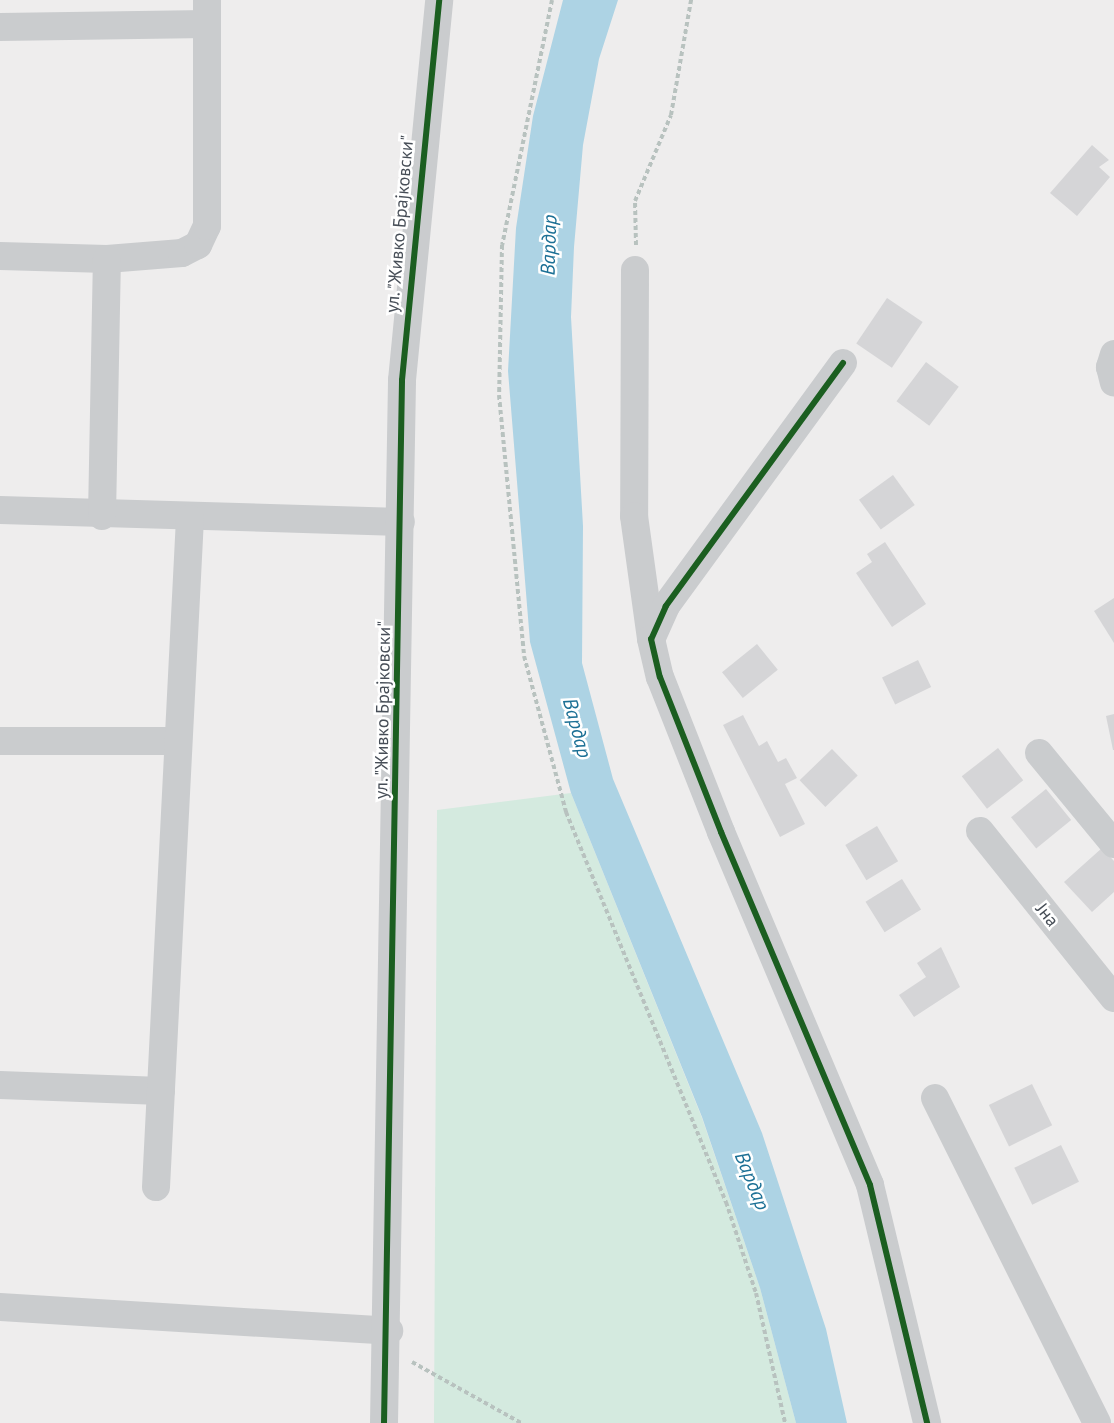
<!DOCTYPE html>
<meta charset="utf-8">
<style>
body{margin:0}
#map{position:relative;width:1114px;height:1423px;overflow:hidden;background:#eeeded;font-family:"PT Sans",sans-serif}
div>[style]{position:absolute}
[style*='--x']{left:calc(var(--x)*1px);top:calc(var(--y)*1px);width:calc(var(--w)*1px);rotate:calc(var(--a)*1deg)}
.green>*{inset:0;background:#d4eadf}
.water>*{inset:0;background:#add3e4}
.building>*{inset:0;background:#d5d5d7;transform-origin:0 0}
.path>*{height:4px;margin-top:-2px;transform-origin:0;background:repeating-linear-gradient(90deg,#b8c2bf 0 4.5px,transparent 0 7.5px)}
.street>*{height:28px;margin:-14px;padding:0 14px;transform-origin:14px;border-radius:14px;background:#caccce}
.cycleway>*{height:6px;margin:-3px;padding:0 3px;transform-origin:3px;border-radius:3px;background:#1b5e20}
span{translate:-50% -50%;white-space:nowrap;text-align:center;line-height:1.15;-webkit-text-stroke:5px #fff;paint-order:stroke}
.street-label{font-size:18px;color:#474e57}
.water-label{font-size:20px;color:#1c7095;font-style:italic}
</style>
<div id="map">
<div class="green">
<div style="clip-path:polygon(571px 793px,702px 1118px,760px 1288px,796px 1423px,434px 1423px,437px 810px)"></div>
</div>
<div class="water">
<div style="clip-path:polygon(563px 0,618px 0,599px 59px,583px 145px,574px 247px,571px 317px,583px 526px,582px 663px,613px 779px,762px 1133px,826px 1329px,847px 1423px,796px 1423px,760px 1288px,702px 1117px,571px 793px,530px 642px,508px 371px,516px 228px,533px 116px)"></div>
</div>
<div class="building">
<div style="clip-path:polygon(1092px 145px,1109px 160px,1099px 167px,1110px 177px,1077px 216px,1050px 193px)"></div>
<div style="left:887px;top:298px;width:43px;height:55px;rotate:34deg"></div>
<div style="left:926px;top:362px;width:41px;height:49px;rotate:37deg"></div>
<div style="left:893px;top:475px;width:37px;height:42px;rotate:54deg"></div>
<div style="clip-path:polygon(885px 542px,926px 604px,892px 627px,856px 573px,872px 562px,867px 554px)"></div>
<div style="clip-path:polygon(1114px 598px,1114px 643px,1094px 611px)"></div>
<div style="left:757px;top:644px;width:33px;height:45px;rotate:51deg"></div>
<div style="left:918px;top:660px;width:30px;height:40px;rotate:64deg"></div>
<div style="clip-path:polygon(1114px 714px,1114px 750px,1113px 750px,1106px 716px)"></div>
<div style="clip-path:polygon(743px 715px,759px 746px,767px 741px,778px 762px,786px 758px,797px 778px,785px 784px,805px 824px,780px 837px,723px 725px)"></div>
<div style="left:998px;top:748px;width:41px;height:46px;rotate:52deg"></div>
<div style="left:832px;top:749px;width:37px;height:45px;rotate:46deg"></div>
<div style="left:1046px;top:789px;width:40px;height:45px;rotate:51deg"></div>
<div style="left:877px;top:826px;width:41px;height:37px;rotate:59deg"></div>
<div style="clip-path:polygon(1102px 848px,1114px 861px,1114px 892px,1092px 912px,1064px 882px)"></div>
<div style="left:902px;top:879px;width:36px;height:43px;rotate:58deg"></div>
<div style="clip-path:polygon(941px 947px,960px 987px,914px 1017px,899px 995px,926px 977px,917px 963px)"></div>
<div style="left:1032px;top:1084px;width:46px;height:48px;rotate:64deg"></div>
<div style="left:1061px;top:1145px;width:41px;height:52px;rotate:64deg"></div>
</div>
<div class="path">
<div style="--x:552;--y:0;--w:250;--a:101.5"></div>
<div style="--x:502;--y:245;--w:150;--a:91.1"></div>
<div style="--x:499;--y:395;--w:262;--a:84.5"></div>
<div style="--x:524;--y:656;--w:162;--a:74.9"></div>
<div style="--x:566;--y:812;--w:422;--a:67.7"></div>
<div style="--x:726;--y:1202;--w:96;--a:71.8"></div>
<div style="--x:756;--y:1293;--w:133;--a:77.4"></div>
<div style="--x:636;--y:245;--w:44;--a:-91.3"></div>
<div style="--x:635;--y:201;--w:93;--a:-67.3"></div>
<div style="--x:671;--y:115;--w:117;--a:-80.1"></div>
<div style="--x:412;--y:1362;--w:125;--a:29.2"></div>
</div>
<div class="street">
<div style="--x:0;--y:27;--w:207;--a:-0.8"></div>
<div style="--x:0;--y:256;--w:107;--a:1.6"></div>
<div style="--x:107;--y:259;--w:75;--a:-4.6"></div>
<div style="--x:182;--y:253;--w:18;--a:-27"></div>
<div style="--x:198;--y:245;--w:21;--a:-65"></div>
<div style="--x:207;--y:226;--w:226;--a:-90"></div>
<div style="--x:635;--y:270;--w:246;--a:90.2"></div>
<div style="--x:634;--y:516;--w:124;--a:82.1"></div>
<div style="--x:1114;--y:354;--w:14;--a:107"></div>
<div style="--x:1110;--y:367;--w:16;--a:76"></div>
<div style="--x:843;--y:363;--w:301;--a:126.1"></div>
<div style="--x:666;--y:606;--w:36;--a:114"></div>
<div style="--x:651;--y:639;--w:39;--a:77"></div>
<div style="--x:660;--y:677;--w:167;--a:68.5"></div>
<div style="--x:721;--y:832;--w:383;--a:67.1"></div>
<div style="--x:870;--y:1185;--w:245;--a:76.5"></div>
<div style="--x:0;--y:510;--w:401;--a:1.7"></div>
<div style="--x:102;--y:516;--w:257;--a:-88.9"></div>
<div style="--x:0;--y:741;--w:178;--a:0"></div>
<div style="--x:1039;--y:753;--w:118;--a:50.5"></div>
<div style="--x:980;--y:831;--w:214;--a:51.3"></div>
<div style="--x:0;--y:1085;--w:161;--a:2.1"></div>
<div style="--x:935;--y:1098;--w:363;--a:63.5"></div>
<div style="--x:156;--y:1187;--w:669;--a:-87.09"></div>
<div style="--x:0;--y:1307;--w:390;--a:3.5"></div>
<div style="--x:384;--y:1423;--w:1043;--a:-89.01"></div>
<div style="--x:402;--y:380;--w:382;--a:-84.4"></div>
</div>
<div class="cycleway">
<div style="--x:843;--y:363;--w:301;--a:126.1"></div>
<div style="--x:666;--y:606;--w:36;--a:114"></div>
<div style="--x:651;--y:639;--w:39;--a:77"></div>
<div style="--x:660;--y:677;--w:167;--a:68.5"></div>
<div style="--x:721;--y:832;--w:383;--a:67.1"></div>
<div style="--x:870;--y:1185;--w:245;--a:76.5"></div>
<div style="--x:384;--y:1423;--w:1043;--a:-89.01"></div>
<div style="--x:402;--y:380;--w:382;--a:-84.4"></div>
</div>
<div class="street-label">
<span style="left:400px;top:224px;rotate:-85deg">ул. "Живко Брајковски"</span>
<span style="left:383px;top:710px;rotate:-89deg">ул. "Живко Брајковски"</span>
<span style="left:1047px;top:915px;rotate:51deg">Јна</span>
</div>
<div class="water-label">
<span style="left:549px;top:245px;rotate:-88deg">Вардар</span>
<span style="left:577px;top:728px;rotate:75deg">Вардар</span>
<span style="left:752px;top:1181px;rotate:68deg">Вардар</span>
</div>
</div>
